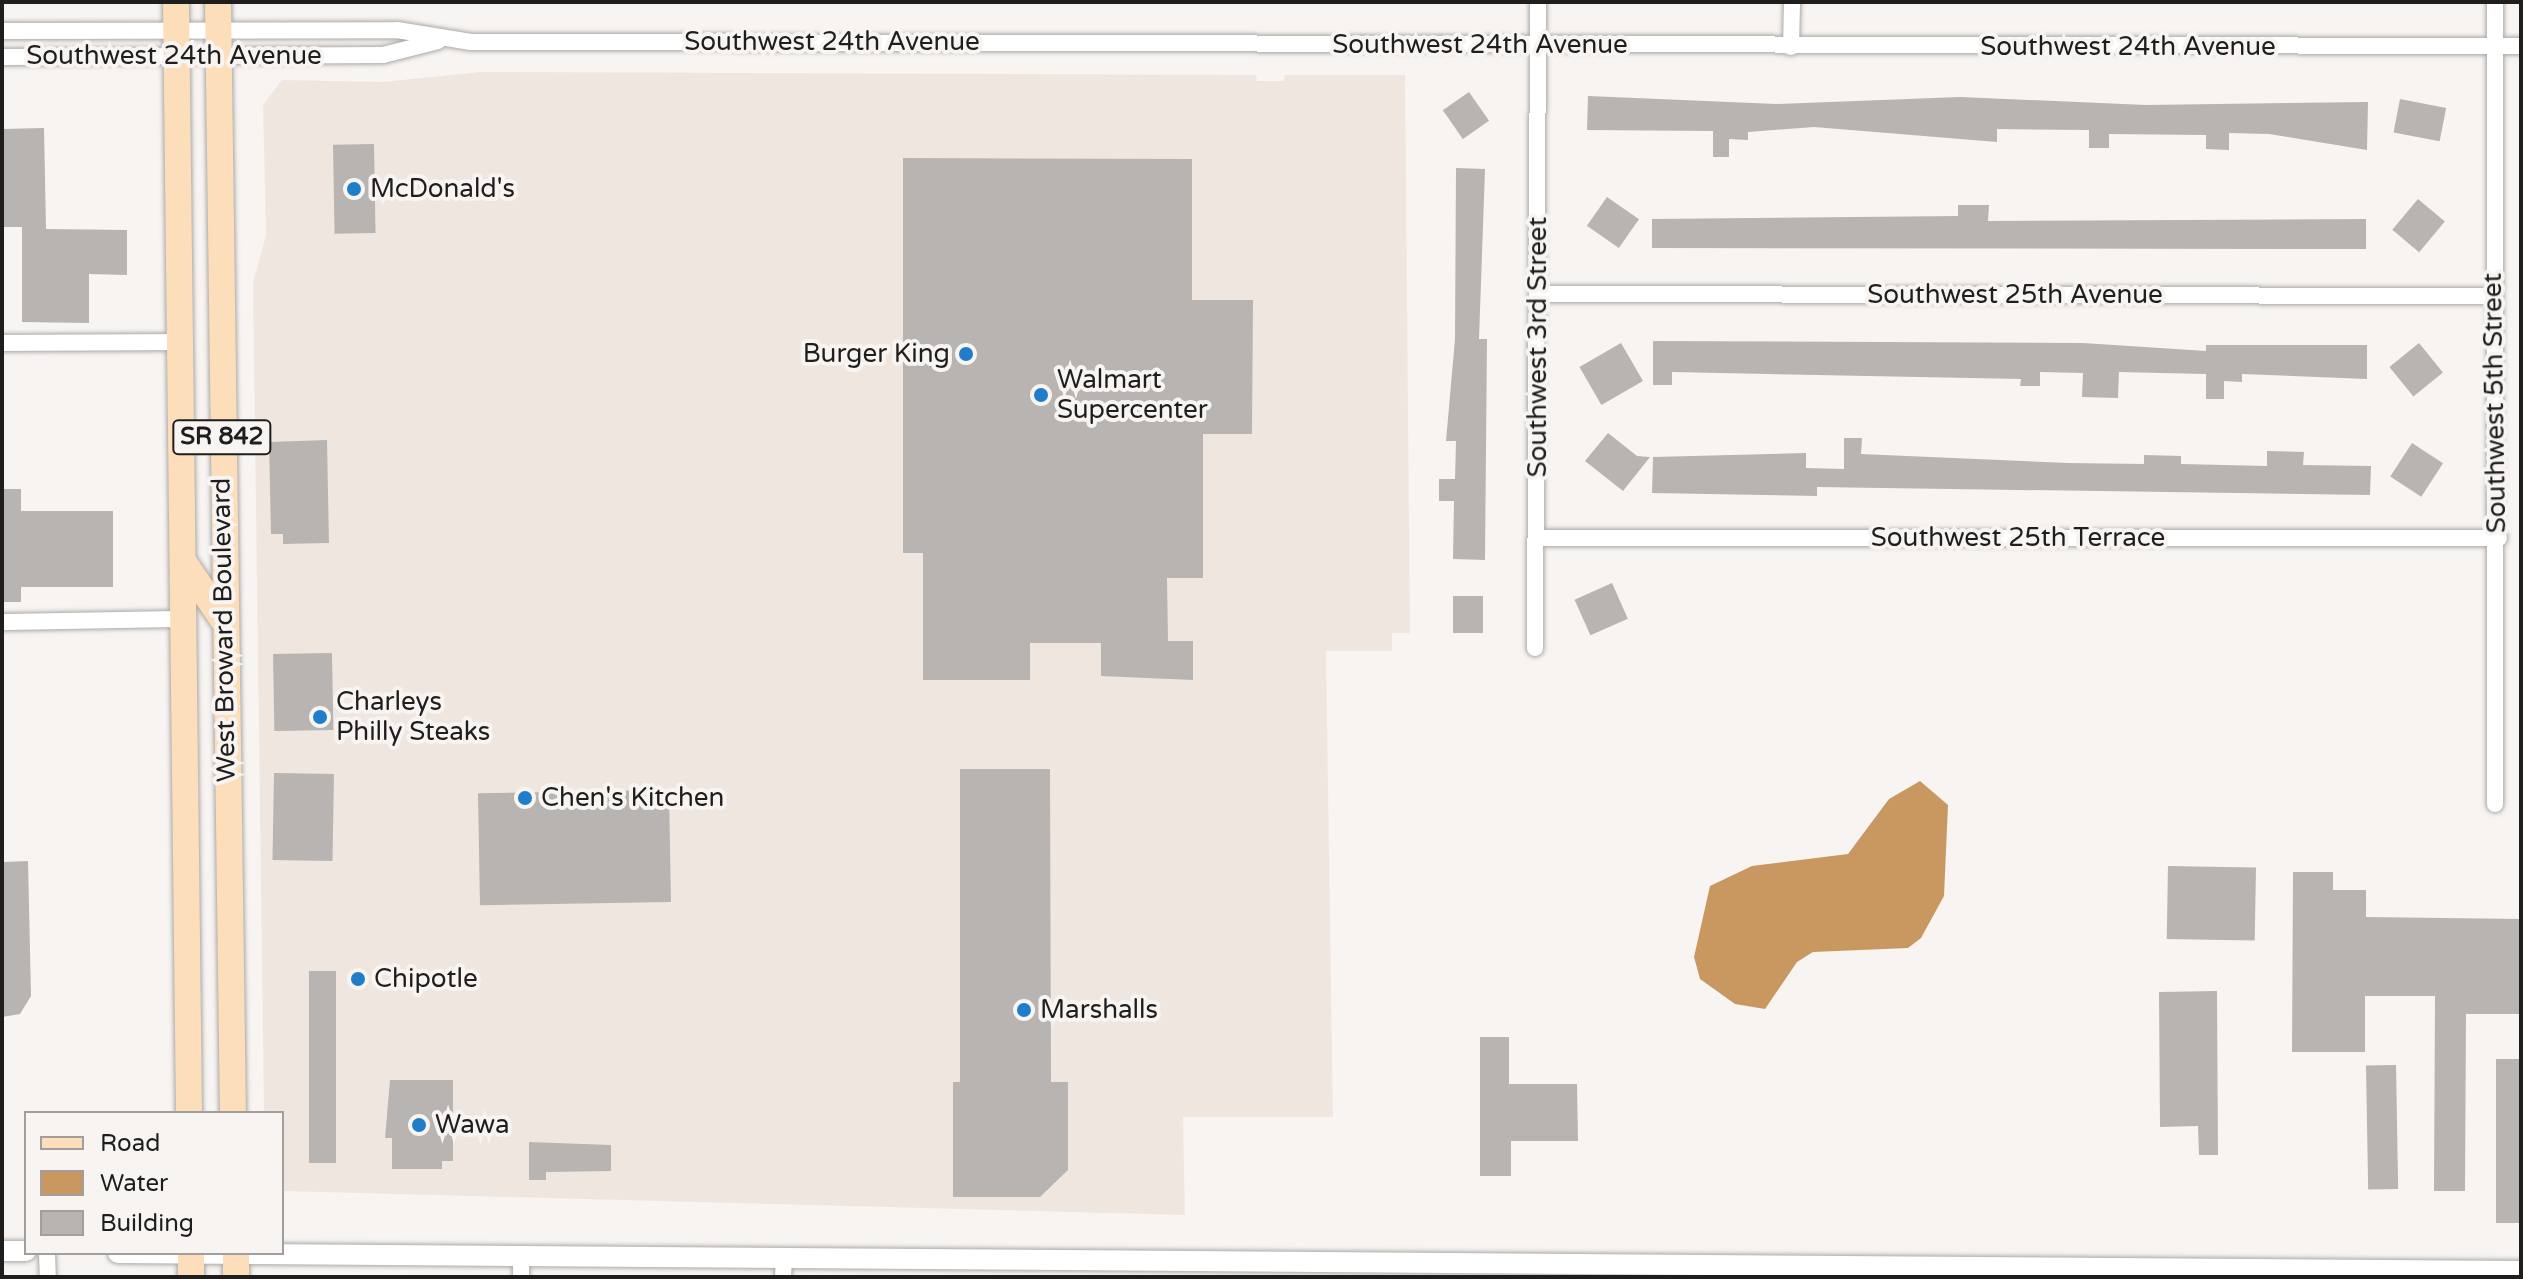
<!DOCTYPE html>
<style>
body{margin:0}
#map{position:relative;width:2523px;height:1279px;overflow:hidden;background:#f7f4f2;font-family:"Varela Round",sans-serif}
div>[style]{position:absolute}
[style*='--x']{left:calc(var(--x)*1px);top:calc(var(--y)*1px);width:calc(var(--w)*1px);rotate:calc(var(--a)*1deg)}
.built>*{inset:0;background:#efe7df}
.water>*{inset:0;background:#c99860}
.building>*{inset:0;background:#b7b4b2;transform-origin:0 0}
.roads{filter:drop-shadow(0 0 2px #acaaa7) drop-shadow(0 0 2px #acaaa7)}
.minor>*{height:16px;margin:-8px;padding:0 8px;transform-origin:8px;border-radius:8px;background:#fff}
.tertiary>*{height:20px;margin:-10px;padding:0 10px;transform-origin:10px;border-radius:10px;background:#fff}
.primary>*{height:26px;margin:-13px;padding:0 13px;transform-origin:13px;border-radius:13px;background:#fddebb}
.dots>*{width:22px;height:22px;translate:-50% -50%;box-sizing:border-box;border:4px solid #f7f4f2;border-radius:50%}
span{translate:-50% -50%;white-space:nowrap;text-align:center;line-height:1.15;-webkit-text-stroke:8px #f7f4f2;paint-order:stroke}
.shield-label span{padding:2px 6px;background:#f7f4f2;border:2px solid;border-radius:6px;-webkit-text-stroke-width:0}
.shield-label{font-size:24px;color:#1f1e1d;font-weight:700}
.street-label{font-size:26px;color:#1f1e1d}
.poi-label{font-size:26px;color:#1f1e1d}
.left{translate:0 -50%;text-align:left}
.right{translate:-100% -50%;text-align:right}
.frame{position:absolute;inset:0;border:4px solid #1f1e1d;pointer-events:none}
.legend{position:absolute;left:24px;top:1111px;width:260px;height:144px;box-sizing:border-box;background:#f7f4f2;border:2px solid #a19e9d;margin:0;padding:10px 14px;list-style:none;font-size:24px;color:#1f1e1d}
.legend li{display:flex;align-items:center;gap:16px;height:40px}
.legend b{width:40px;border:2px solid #a19e9d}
</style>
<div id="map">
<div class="built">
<div style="clip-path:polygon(480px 72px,1256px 75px,1257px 81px,1284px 81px,1285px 75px,1405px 75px,1410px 633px,1392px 633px,1392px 651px,1326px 651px,1333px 1117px,1183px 1117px,1185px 1215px,282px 1191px,282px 1113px,264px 1113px,253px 283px,266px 235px,263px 105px,282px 80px,383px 82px)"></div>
</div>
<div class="water">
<div style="clip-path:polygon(1920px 781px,1948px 805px,1944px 896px,1921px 938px,1908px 948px,1813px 952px,1797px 962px,1765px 1009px,1735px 1004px,1700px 979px,1694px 957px,1710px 886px,1752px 866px,1848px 854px,1889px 799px)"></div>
</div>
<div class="building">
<div style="left:1469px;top:92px;width:35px;height:32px;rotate:55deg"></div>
<div style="clip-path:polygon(1588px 96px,1776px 104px,1960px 97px,2146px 105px,2368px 102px,2367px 150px,2269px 134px,2229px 133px,2229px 150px,2206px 149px,2206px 135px,2109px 134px,2109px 148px,2089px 148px,2089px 130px,1997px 129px,1997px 142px,1814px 127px,1748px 132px,1748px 140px,1729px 139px,1729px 157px,1713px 157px,1713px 131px,1587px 130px)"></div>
<div style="left:2400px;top:99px;width:47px;height:34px;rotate:11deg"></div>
<div style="clip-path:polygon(44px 128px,46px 229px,127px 230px,127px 275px,89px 274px,89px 323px,22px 322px,22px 227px,2px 227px,2px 129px)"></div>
<div style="left:374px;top:144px;width:89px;height:41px;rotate:89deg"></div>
<div style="clip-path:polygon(903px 158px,1192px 159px,1192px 300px,1253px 300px,1252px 434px,1203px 434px,1203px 578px,1167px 578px,1168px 641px,1193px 641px,1193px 680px,1101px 676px,1101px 643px,1030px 643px,1030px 680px,923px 680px,923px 553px,903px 553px)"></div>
<div style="clip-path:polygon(1456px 168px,1485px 169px,1479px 339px,1487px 339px,1485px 560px,1453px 559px,1454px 501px,1439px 501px,1439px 479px,1455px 479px,1456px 441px,1446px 441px,1455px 339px)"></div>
<div style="left:1607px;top:197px;width:39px;height:35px;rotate:35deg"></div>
<div style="left:2418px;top:199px;width:35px;height:40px;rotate:40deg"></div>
<div style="clip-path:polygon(1958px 205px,1989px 205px,1988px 221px,2366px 219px,2366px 249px,1652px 248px,1652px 219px,1958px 216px)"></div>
<div style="clip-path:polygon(1653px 341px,2083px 343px,2206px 351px,2206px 345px,2367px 345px,2367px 379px,2242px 374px,2242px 382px,2224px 381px,2224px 399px,2206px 399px,2206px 374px,2119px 372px,2118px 398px,2082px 397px,2083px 373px,2040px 372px,2040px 386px,2020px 386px,2021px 379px,1672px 372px,1672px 385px,1653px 385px)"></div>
<div style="left:1621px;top:343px;width:44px;height:48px;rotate:60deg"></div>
<div style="left:2419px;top:343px;width:38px;height:38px;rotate:51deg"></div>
<div style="clip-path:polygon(1608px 433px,1637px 456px,1650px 457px,1623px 491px,1585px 461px)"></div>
<div style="clip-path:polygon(1844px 438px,1862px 438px,1861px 454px,2068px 463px,2144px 464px,2144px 455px,2181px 456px,2181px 464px,2267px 466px,2267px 451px,2304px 452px,2303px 465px,2371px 466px,2370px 495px,1817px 487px,1817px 496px,1652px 493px,1653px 457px,1806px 453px,1806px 468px,1844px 469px)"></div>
<div style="clip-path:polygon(327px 440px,329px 543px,283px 544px,283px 534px,271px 534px,269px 442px)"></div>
<div style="left:2412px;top:443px;width:37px;height:40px;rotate:33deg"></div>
<div style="clip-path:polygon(2px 489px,21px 489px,21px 511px,113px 511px,113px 587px,21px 587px,21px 602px,2px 602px)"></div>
<div style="left:1612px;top:583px;width:39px;height:41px;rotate:66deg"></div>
<div style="left:1453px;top:596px;width:30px;height:37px"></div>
<div style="left:332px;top:653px;width:77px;height:59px;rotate:89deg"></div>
<div style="clip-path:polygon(960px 769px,1050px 769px,1051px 1082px,1068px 1082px,1068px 1170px,1040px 1197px,953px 1197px,953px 1082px,960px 1082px)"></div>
<div style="left:274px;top:773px;width:60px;height:87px;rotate:1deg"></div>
<div style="left:669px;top:790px;width:112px;height:191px;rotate:89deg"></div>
<div style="clip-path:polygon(28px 861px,31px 996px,20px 1014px,2px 1017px,2px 862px)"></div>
<div style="left:2168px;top:866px;width:88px;height:73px;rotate:1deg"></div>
<div style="clip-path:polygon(2293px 872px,2333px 872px,2333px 890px,2366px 890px,2366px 917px,2521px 919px,2521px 1014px,2466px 1014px,2465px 1191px,2434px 1191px,2435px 996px,2365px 996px,2365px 1052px,2292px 1052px)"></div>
<div style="left:309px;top:971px;width:27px;height:192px"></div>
<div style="clip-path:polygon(2217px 991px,2218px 1155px,2199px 1155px,2198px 1126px,2160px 1127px,2159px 992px)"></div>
<div style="clip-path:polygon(1480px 1037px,1509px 1037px,1509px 1084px,1577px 1084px,1578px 1141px,1511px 1141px,1511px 1176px,1480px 1176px)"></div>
<div style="left:2496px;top:1059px;width:25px;height:164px"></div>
<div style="left:2396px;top:1065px;width:124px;height:30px;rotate:89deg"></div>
<div style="clip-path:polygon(390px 1080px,453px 1080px,453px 1161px,442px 1161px,442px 1169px,392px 1169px,392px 1138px,385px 1138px)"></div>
<div style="clip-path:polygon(529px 1142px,611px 1145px,611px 1171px,546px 1172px,546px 1180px,529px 1180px)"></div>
</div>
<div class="roads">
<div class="minor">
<div style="--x:2495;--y:2;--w:802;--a:90"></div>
<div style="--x:2;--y:31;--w:395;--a:-0.1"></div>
<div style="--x:397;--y:30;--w:75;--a:9.2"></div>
<div style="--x:471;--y:42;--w:2050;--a:0.11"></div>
<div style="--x:1791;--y:47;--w:45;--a:-88.7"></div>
<div style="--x:2;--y:57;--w:381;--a:-0.3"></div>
<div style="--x:383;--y:55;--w:57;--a:-14.3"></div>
<div style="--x:1538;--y:294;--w:954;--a:0.12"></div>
<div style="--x:2;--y:343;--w:175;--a:-0.3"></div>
<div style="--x:1537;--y:538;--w:962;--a:0"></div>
<div style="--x:2;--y:622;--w:180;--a:-1"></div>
<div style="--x:1535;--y:648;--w:646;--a:-89.73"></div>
<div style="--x:47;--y:1253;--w:24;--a:88"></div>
<div style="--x:521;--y:1277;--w:23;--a:-90"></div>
<div style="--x:783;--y:1277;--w:20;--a:-87"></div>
</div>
<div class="tertiary">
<div style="--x:2;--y:1251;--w:24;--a:0"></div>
<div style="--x:118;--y:1253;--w:2403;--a:0.43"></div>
</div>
<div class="primary">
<div style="--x:176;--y:2;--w:1111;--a:89.33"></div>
<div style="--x:218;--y:2;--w:1111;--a:89.23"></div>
<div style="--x:183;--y:561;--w:71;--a:55.9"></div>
<div style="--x:191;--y:1253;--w:24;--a:90"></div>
<div style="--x:236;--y:1253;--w:24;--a:90"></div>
</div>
</div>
<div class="dots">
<div style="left:354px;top:189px;background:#207dca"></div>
<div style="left:966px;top:354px;background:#207dca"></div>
<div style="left:1041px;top:395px;background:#207dca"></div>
<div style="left:320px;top:717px;background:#207dca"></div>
<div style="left:525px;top:798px;background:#207dca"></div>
<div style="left:358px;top:979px;background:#207dca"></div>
<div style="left:1024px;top:1010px;background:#207dca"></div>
<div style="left:419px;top:1125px;background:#207dca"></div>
</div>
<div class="shield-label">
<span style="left:222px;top:437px">SR 842</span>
</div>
<div class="street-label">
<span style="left:832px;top:42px">Southwest 24th Avenue</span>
<span style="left:1480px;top:45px">Southwest 24th Avenue</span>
<span style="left:2128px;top:47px">Southwest 24th Avenue</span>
<span style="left:174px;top:56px">Southwest 24th Avenue</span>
<span style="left:2015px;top:295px">Southwest 25th Avenue</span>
<span style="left:1538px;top:347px;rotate:-90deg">Southwest 3rd Street</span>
<span style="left:2495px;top:403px;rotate:-91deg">Southwest 5th Street</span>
<span style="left:2018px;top:538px">Southwest 25th Terrace</span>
<span style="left:224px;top:630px;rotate:-91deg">West Broward Boulevard</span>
</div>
<div class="poi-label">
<span class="left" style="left:370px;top:189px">McDonald's</span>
<span class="right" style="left:950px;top:354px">Burger King</span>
<span class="left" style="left:1057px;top:395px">Walmart<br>Supercenter</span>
<span class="left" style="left:336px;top:717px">Charleys<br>Philly Steaks</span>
<span class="left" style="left:541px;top:798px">Chen's Kitchen</span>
<span class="left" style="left:374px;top:979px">Chipotle</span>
<span class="left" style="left:1040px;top:1010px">Marshalls</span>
<span class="left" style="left:435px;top:1125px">Wawa</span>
</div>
<div class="frame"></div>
<ul class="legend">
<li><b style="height:10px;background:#fddebb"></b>Road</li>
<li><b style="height:22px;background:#c99860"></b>Water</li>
<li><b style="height:22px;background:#b7b4b2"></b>Building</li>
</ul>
</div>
